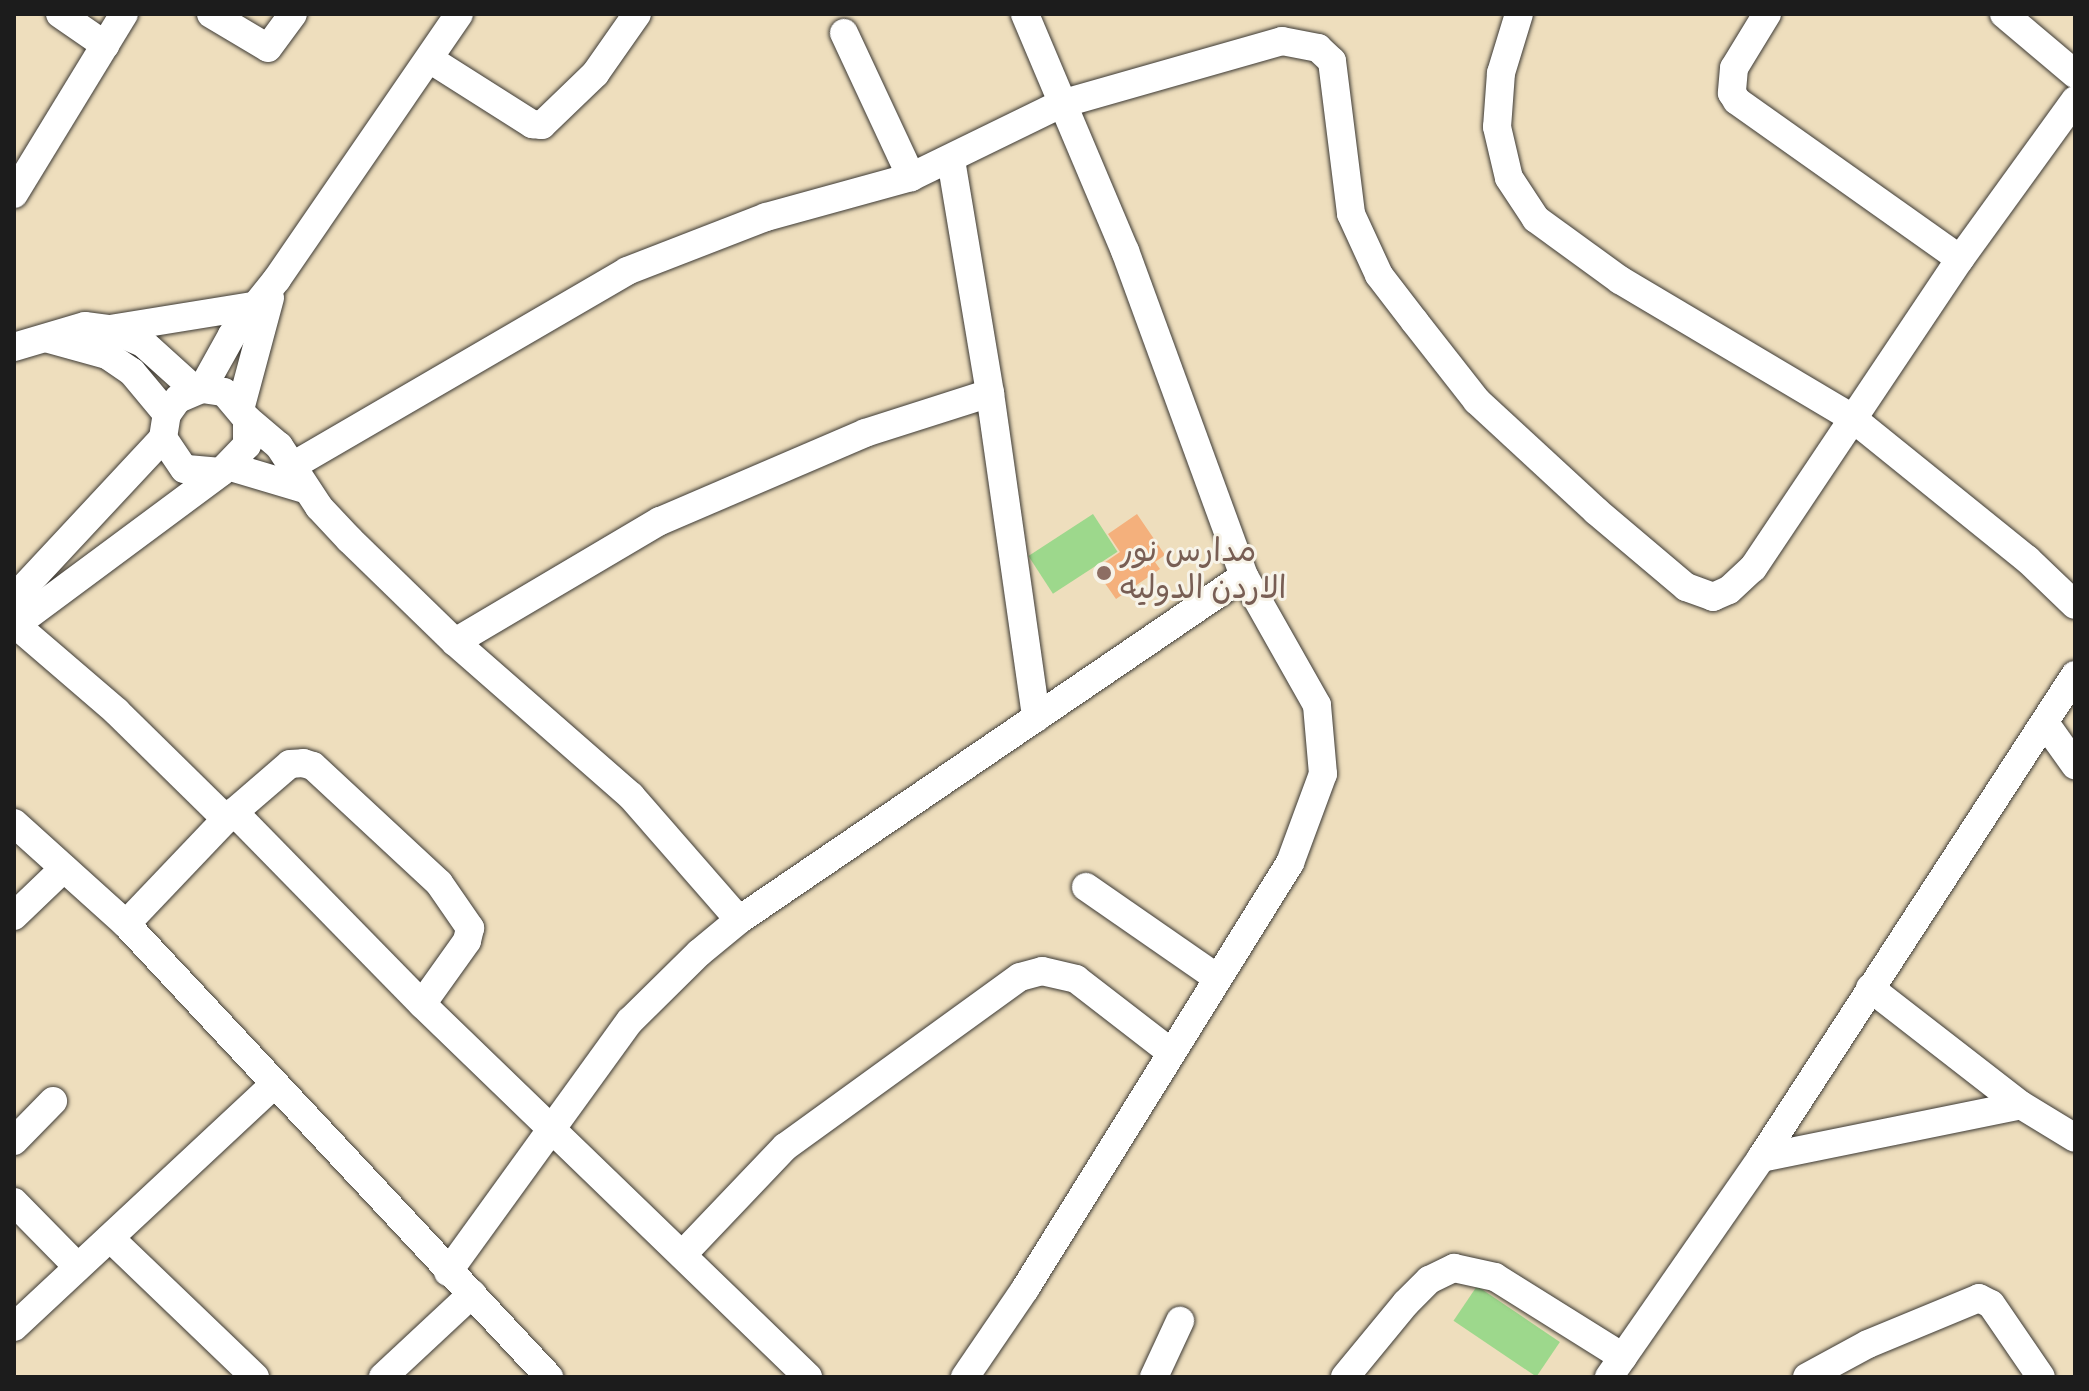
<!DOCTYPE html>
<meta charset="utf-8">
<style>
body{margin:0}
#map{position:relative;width:2089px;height:1391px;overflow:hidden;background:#eedebd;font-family:"Indie Flower","Playpen Sans Arabic",sans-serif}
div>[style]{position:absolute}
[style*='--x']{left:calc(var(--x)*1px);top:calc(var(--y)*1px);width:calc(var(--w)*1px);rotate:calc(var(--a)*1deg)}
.green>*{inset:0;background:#9dd88c;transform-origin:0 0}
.building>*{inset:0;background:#f4b07c}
.roads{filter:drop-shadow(0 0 2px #3c3934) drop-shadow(0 0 2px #3c3934)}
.minor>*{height:28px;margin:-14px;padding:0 14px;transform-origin:14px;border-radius:14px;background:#fff}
.dots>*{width:22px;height:22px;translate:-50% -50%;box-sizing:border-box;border:4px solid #f7f3e8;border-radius:50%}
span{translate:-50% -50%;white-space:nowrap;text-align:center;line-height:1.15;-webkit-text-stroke:6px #f7f3e8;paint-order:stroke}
.education-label{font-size:32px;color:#785e54}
.left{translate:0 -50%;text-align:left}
.frame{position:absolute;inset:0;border:16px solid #1c1c1c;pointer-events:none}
</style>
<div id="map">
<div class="green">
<div style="left:1093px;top:514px;width:45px;height:77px;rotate:57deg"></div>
<div style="left:1477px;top:1286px;width:100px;height:42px;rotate:34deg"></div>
</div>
<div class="building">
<div style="clip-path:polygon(1137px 514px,1165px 555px,1155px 562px,1160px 569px,1116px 599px,1095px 569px,1120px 552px,1108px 534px)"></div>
</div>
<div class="roads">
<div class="minor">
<div style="--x:60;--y:14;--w:55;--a:34.6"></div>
<div style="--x:211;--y:14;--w:66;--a:30.8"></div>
<div style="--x:268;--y:48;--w:42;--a:-53.7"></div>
<div style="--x:1519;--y:14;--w:62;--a:107"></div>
<div style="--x:1501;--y:73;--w:54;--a:94.2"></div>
<div style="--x:1497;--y:127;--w:52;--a:76.8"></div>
<div style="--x:1509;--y:178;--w:49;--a:56.6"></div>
<div style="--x:1536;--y:219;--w:104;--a:36"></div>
<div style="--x:1620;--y:280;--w:270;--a:30.7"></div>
<div style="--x:1852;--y:418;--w:225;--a:38.9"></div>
<div style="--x:2027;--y:559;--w:66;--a:43.8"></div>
<div style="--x:1767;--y:14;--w:63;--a:121.4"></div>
<div style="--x:1734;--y:68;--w:25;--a:95"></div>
<div style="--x:1732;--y:93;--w:9;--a:58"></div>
<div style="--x:1737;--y:101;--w:273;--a:35.3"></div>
<div style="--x:2004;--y:14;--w:93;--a:40.2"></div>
<div style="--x:844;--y:33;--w:159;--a:65"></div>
<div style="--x:431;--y:60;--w:120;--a:32.4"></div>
<div style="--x:532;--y:124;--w:10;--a:6"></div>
<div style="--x:542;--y:125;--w:74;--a:-43.9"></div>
<div style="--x:595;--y:74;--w:73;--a:-55"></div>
<div style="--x:14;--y:194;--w:211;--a:-58.6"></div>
<div style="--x:110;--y:329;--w:144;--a:-9.2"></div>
<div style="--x:49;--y:339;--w:60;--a:15.4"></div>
<div style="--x:107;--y:355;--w:30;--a:34"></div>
<div style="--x:132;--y:372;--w:55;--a:50.2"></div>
<div style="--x:14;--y:347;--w:74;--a:-16.5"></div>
<div style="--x:85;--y:326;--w:25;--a:7"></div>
<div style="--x:110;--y:329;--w:36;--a:23"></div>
<div style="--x:143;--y:343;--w:70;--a:42.1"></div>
<div style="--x:202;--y:389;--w:62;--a:-60.9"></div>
<div style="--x:232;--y:335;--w:72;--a:-51.2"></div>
<div style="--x:277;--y:279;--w:321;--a:-55.5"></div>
<div style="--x:990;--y:393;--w:328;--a:81.9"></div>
<div style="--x:241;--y:406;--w:112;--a:-75"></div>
<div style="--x:247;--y:419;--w:42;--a:40.2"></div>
<div style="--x:279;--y:446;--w:73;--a:56.7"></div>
<div style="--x:319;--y:507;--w:45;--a:46.8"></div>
<div style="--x:350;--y:540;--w:146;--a:44.2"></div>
<div style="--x:455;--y:642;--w:234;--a:41.2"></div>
<div style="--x:631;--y:796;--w:164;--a:48.9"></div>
<div style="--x:294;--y:465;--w:385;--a:-30.2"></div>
<div style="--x:627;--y:271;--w:149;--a:-21.2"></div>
<div style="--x:766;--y:217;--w:150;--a:-15.4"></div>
<div style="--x:911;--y:177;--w:167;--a:-26"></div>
<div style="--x:1061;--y:104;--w:230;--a:-15.9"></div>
<div style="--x:1282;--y:41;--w:37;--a:11"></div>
<div style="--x:1318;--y:48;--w:19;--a:43"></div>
<div style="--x:1332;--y:61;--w:154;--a:82.9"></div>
<div style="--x:1351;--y:214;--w:67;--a:65.3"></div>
<div style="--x:1379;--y:275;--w:59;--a:52.5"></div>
<div style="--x:1415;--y:322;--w:100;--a:51.9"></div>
<div style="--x:1477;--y:401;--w:162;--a:42.7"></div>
<div style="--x:1596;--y:511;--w:118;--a:40.2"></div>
<div style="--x:1686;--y:587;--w:29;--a:20"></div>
<div style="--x:1713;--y:597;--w:17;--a:-24"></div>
<div style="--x:1729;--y:590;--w:33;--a:-43"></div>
<div style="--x:1753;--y:568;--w:372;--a:-56.2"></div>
<div style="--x:1960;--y:259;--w:196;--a:-54.1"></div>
<div style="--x:231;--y:467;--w:77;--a:16.6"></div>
<div style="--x:14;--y:598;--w:219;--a:-47"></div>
<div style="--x:163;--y:438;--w:24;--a:-81"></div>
<div style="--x:167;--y:414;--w:19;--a:-54"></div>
<div style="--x:178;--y:399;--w:26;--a:-23"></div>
<div style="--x:202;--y:389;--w:22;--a:8"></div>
<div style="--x:224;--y:392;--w:35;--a:50"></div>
<div style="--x:247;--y:419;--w:26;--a:90"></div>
<div style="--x:247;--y:445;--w:37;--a:134"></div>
<div style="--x:221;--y:472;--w:37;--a:-175"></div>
<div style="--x:184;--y:469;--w:37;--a:-124"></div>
<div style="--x:16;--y:625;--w:133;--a:40.7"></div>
<div style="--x:117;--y:712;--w:153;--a:44.5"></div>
<div style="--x:14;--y:626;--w:258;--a:-36.6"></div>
<div style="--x:455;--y:642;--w:238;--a:-30.6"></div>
<div style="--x:660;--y:521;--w:223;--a:-23.2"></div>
<div style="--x:865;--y:433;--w:131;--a:-17.7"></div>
<div style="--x:990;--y:393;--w:236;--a:-99.5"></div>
<div style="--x:2045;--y:723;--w:52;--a:54.5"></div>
<div style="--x:234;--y:812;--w:269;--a:45.6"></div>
<div style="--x:422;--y:1004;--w:537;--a:44.02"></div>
<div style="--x:14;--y:823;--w:151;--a:42"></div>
<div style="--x:126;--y:924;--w:620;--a:46.96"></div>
<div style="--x:1086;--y:887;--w:158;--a:34.7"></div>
<div style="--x:14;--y:916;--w:69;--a:-43.8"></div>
<div style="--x:126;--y:924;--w:145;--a:-46.4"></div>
<div style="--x:226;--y:819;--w:84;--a:-40.7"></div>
<div style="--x:290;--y:764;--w:13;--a:-4"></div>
<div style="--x:303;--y:763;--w:10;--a:17"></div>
<div style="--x:313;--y:766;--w:172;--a:42.9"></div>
<div style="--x:439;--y:883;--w:55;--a:55.4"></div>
<div style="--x:470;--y:928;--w:13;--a:103"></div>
<div style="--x:467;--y:941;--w:77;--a:125.5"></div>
<div style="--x:1870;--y:988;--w:191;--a:37.8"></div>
<div style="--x:2021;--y:1105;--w:63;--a:31.4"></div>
<div style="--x:14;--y:1141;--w:56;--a:-45.7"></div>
<div style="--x:1761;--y:1158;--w:265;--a:-11.5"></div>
<div style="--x:14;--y:1202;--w:90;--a:45.5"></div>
<div style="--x:110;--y:1238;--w:201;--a:43.8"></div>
<div style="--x:683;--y:1254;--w:148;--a:-46.4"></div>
<div style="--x:785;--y:1147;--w:290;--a:-35.9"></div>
<div style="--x:1020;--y:977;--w:23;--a:-15"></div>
<div style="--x:1042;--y:971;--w:35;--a:13"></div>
<div style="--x:1076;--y:979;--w:118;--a:37.7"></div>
<div style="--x:448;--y:1272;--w:310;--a:-54.1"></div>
<div style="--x:630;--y:1021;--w:97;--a:-44.6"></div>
<div style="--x:699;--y:953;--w:52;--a:-39.5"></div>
<div style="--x:739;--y:920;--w:611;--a:-34.26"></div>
<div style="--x:14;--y:1327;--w:353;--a:-43"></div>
<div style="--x:383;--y:1377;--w:122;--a:-43"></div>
<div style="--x:965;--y:1377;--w:107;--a:-55.7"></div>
<div style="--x:1025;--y:1289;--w:502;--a:-58.12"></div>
<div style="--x:1290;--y:863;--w:95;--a:-69.7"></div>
<div style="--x:1323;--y:774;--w:69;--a:-95"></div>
<div style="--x:1317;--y:705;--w:148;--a:-119.5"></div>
<div style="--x:1244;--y:576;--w:346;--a:-110.1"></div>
<div style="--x:1125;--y:251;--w:257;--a:-112.9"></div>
<div style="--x:1154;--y:1377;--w:62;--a:-65.1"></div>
<div style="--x:1345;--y:1377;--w:96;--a:-50.5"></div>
<div style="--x:1406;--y:1303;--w:33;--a:-45"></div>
<div style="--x:1429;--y:1280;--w:28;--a:-26"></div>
<div style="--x:1454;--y:1268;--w:42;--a:12.4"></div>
<div style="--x:1495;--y:1277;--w:151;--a:32"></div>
<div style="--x:1609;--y:1377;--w:267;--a:-55.2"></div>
<div style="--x:1761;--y:1158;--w:576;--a:-56.97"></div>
<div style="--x:1807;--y:1377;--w:69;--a:-28.4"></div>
<div style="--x:1868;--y:1344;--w:120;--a:-22.5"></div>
<div style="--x:1979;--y:1298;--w:13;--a:27"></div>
<div style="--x:1991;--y:1304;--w:88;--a:55.6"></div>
</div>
</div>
<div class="dots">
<div style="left:1104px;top:573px;background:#8d6e63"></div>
</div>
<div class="education-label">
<span class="left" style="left:1120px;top:573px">مدارس نور<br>الاردن الدوليه</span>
</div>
<div class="frame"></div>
</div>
